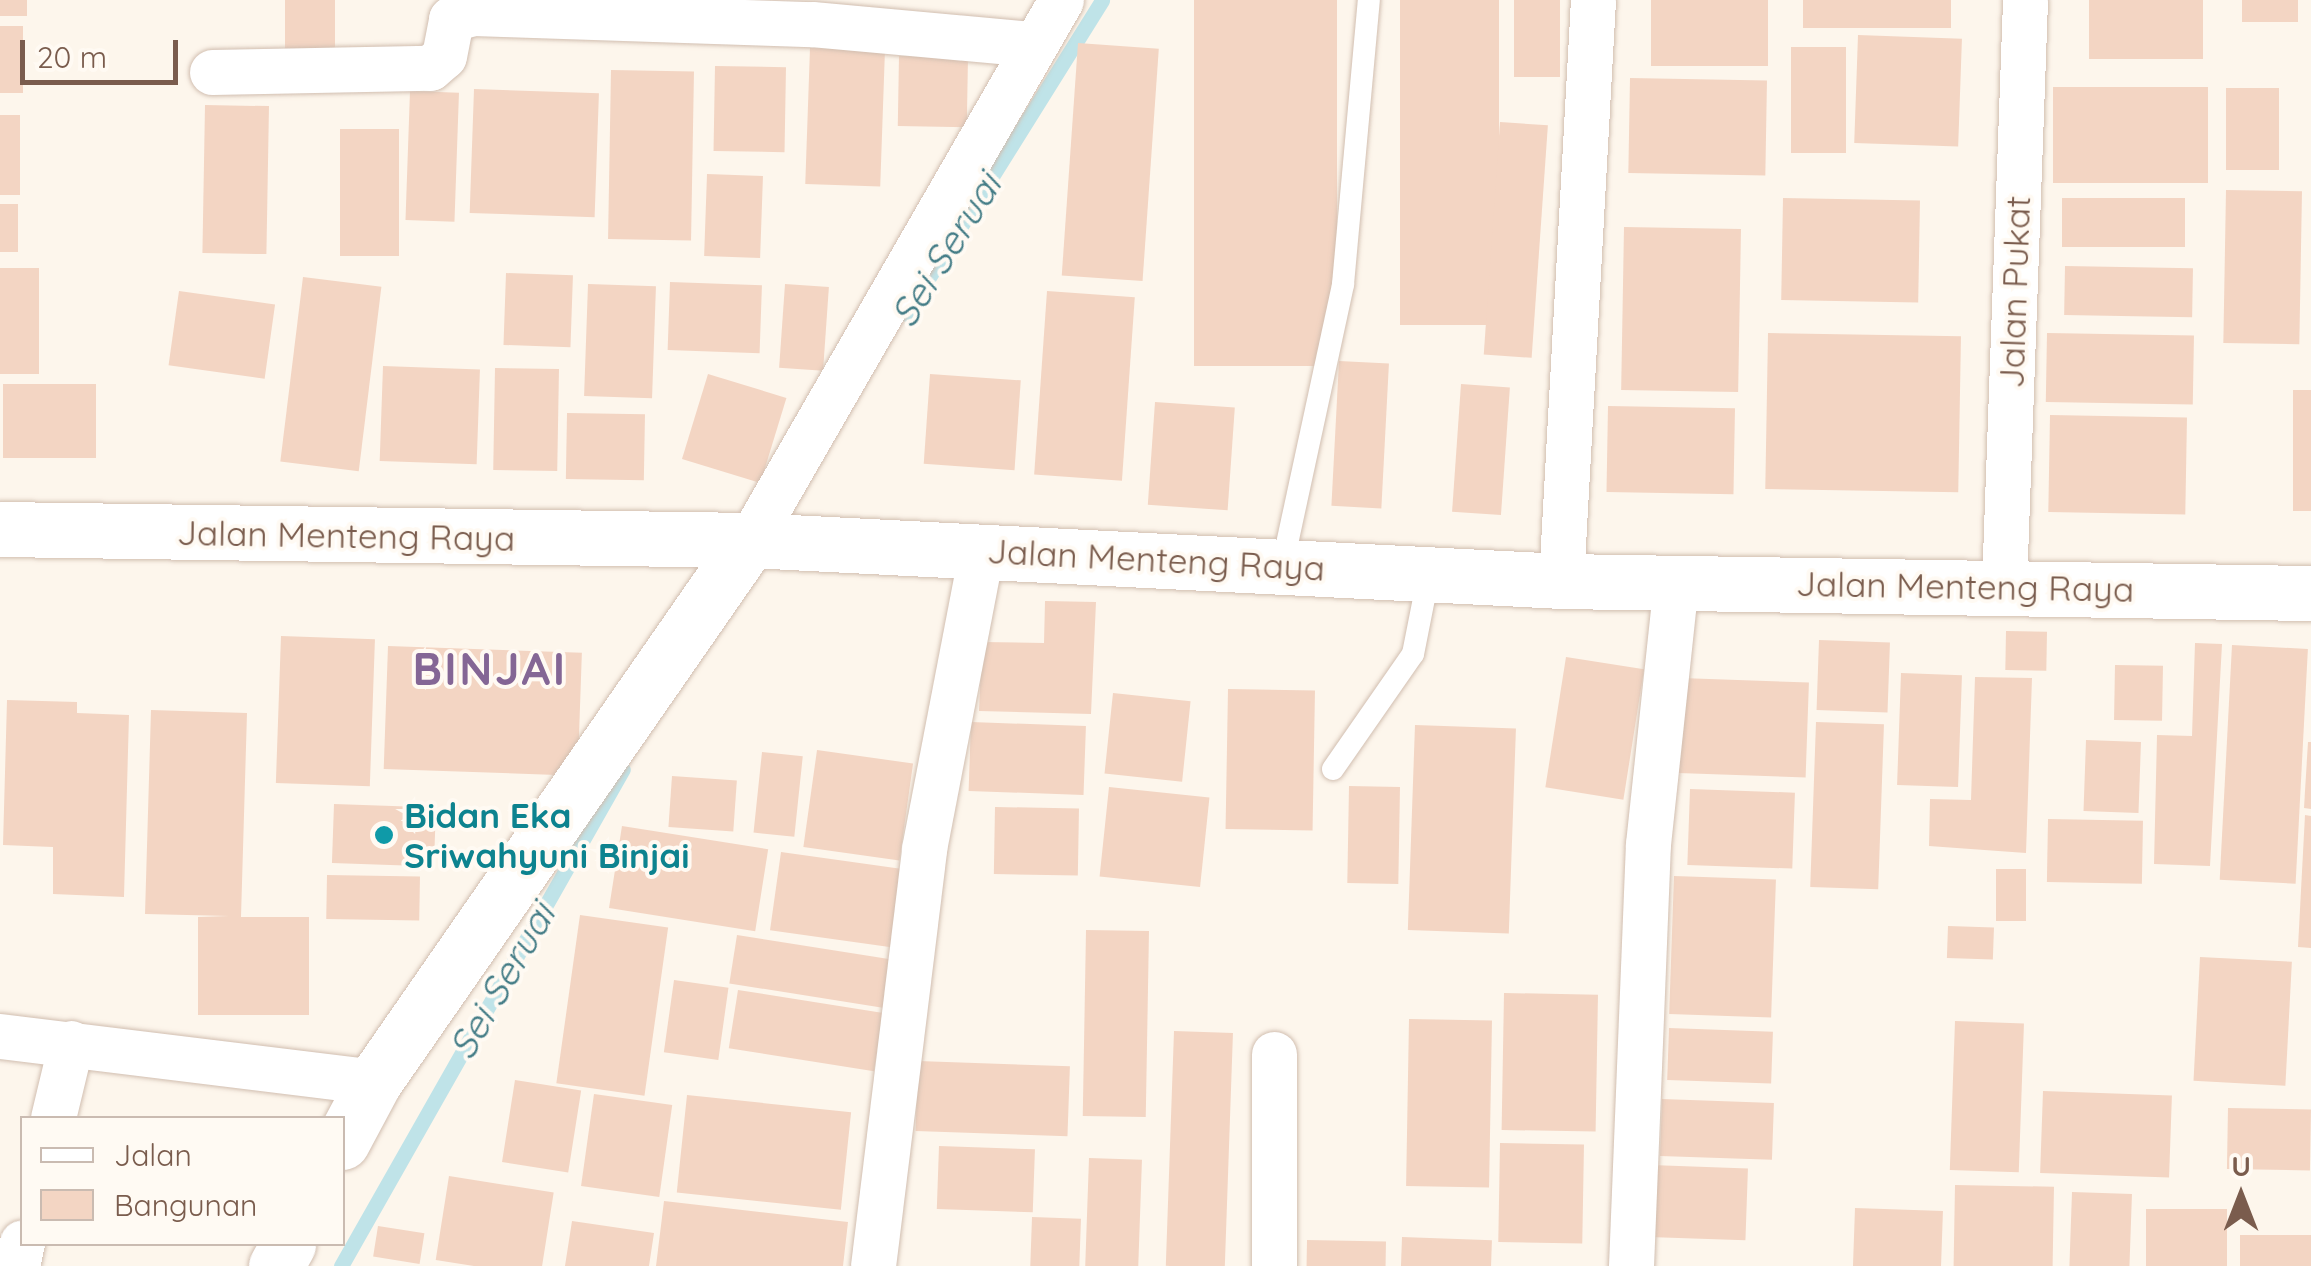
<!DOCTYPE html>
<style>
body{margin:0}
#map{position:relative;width:2311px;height:1266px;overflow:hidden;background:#fdf6ec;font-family:Quicksand,sans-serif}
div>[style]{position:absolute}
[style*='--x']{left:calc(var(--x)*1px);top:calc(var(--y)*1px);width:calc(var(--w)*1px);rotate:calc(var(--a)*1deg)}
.stream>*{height:15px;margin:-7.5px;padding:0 7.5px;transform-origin:7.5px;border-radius:7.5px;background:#bfe3e8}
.building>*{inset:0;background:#f3d5c3;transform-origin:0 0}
.roads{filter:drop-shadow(0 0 2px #d1beb0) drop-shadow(0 0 2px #d1beb0)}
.lane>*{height:22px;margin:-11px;padding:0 11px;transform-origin:11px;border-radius:11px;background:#fff}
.street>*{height:45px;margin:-22.5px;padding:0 22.5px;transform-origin:22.5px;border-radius:22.5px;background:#fff}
.secondary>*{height:55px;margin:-27.5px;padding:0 27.5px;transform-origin:27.5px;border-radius:27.5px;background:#fff}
.dots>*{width:28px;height:28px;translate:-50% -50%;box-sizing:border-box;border:5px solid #fffaf3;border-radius:50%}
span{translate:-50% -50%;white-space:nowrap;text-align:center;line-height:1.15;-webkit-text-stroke:8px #fffaf3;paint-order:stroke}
.street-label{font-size:35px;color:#7a5c4d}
.culture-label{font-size:35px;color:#0d838f;font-weight:700}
.left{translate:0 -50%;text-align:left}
.water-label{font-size:38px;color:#437c86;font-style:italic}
.district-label{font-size:45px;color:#846695;font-weight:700;letter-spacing:2.5px}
.legend{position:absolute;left:20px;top:1116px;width:325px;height:130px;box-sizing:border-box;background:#fffaf3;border:2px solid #cabbb1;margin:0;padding:12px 18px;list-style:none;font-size:30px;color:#7a5c4d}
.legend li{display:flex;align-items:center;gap:20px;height:50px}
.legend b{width:50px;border:2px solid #cabbb1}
.north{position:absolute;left:2191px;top:1146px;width:100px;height:100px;-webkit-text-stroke:8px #fffaf3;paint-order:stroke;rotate:0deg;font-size:28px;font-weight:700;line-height:40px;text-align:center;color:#7a5c4d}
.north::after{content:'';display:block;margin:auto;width:35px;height:45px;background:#7a5c4d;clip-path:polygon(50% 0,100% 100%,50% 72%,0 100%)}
.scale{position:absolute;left:20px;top:40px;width:158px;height:45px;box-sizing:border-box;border:5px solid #7a5c4d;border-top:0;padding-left:12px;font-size:30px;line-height:35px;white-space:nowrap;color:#7a5c4d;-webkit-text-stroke:8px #fffaf3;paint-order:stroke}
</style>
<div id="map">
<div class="stream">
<div style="--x:906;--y:314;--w:370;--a:-58"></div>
<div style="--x:341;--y:1266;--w:571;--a:-60.43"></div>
</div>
<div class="building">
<div style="left:0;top:0;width:27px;height:16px"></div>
<div style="left:285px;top:0;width:50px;height:50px"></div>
<div style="left:1194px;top:0;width:143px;height:366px"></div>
<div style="left:1400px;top:0;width:99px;height:325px"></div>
<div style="left:1514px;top:0;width:46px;height:77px"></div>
<div style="left:1651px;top:0;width:117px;height:66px"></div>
<div style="left:1803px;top:0;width:148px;height:28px"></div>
<div style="left:2089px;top:0;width:114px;height:59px"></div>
<div style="left:2242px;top:0;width:56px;height:22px"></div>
<div style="left:0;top:26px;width:23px;height:67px"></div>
<div style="left:1858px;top:35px;width:104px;height:108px;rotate:2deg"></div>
<div style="left:1078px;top:43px;width:81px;height:233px;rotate:4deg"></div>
<div style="left:1791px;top:47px;width:55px;height:106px"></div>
<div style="left:810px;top:48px;width:75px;height:136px;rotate:2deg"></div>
<div style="left:899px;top:56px;width:69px;height:70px;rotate:1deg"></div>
<div style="left:715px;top:66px;width:71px;height:85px;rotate:1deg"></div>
<div style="left:611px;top:70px;width:83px;height:169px;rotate:1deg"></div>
<div style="left:1630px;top:78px;width:137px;height:95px;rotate:1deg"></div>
<div style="left:2053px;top:87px;width:155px;height:96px"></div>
<div style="left:2226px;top:88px;width:53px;height:82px"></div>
<div style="left:474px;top:89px;width:125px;height:124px;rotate:2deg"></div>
<div style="left:410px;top:91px;width:49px;height:129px;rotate:2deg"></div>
<div style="left:205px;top:105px;width:64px;height:148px;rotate:1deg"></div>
<div style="left:0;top:115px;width:20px;height:80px"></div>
<div style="left:1500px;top:122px;width:48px;height:233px;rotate:4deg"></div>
<div style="left:340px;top:129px;width:59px;height:127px"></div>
<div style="left:707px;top:174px;width:56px;height:82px;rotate:2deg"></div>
<div style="left:2226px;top:190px;width:76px;height:153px;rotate:1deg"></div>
<div style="left:1783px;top:198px;width:137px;height:102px;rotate:1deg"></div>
<div style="left:2062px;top:198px;width:123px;height:49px"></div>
<div style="left:0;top:204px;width:18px;height:48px"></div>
<div style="left:1624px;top:227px;width:117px;height:163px;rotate:1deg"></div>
<div style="left:2065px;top:266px;width:128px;height:49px;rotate:1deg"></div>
<div style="left:0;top:268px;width:39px;height:106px"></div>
<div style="left:506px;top:273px;width:67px;height:72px;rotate:2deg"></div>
<div style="left:303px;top:277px;width:79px;height:186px;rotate:7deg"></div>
<div style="left:670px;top:282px;width:92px;height:68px;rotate:2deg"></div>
<div style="left:588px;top:284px;width:68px;height:112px;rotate:2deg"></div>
<div style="left:785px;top:284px;width:44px;height:84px;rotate:4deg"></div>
<div style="left:179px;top:291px;width:97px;height:75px;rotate:8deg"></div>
<div style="left:1047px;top:291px;width:88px;height:184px;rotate:4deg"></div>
<div style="left:1768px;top:333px;width:193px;height:156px;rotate:1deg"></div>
<div style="left:2047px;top:333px;width:147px;height:69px;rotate:1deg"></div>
<div style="left:1339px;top:361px;width:50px;height:145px;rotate:3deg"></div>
<div style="left:383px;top:366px;width:97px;height:95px;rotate:2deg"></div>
<div style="left:495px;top:368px;width:64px;height:102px;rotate:1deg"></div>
<div style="left:708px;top:374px;width:82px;height:89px;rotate:17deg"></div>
<div style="left:930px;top:374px;width:91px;height:90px;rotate:4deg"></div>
<div style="left:3px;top:384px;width:93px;height:74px"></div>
<div style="left:1461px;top:384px;width:49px;height:128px;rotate:4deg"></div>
<div style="left:2293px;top:390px;width:18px;height:121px"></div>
<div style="left:1155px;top:402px;width:80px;height:103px;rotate:4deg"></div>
<div style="left:1608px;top:406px;width:127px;height:86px;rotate:1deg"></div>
<div style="left:567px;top:413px;width:78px;height:66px;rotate:1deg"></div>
<div style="left:2050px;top:415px;width:137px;height:97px;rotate:1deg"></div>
<div style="clip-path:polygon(1045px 601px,1096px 602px,1091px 714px,979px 711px,982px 642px,1044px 643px)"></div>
<div style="left:2006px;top:631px;width:41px;height:39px;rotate:1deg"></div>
<div style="left:281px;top:636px;width:94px;height:147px;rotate:2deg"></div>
<div style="left:1819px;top:640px;width:71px;height:70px;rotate:2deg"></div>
<div style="clip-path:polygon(2195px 643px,2222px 644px,2210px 866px,2154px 864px,2157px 735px,2192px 736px)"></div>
<div style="left:2232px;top:645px;width:76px;height:235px;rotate:3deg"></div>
<div style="left:388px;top:646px;width:194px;height:123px;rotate:2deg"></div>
<div style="left:1566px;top:657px;width:79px;height:132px;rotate:9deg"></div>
<div style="left:2115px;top:665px;width:48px;height:55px;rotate:1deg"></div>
<div style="left:1901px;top:673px;width:61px;height:112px;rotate:2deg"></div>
<div style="clip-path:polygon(1975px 677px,2032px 678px,2026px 853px,1929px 846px,1930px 799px,1971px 800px)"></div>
<div style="left:1681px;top:678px;width:128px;height:95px;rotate:2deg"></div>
<div style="left:1228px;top:689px;width:87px;height:140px;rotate:1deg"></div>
<div style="left:1113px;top:693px;width:78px;height:81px;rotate:6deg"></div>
<div style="clip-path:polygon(7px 700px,77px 702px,77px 713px,129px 715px,124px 897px,53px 894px,53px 847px,3px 845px)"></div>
<div style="clip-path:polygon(151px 710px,247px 713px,241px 917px,309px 917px,309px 1015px,198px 1015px,198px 917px,229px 916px,145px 914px)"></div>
<div style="left:971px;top:722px;width:115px;height:69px;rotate:2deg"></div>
<div style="left:1816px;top:722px;width:68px;height:165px;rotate:2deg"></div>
<div style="left:1415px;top:725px;width:101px;height:205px;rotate:2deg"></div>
<div style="left:2086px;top:740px;width:55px;height:71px;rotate:2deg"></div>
<div style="clip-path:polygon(2308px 742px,2311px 742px,2311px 809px,2304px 808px)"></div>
<div style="left:817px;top:750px;width:97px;height:98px;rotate:8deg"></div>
<div style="left:762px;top:752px;width:41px;height:81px;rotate:6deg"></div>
<div style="left:672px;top:776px;width:65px;height:51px;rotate:4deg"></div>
<div style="left:1349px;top:786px;width:51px;height:97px;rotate:1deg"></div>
<div style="left:1109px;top:787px;width:101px;height:90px;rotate:6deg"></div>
<div style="left:1690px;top:789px;width:105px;height:76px;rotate:2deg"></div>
<div style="left:334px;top:804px;width:102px;height:59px;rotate:2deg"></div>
<div style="left:995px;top:807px;width:84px;height:67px;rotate:1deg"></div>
<div style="clip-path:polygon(2305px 815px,2311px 816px,2311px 948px,2298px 947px)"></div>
<div style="left:2048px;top:819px;width:95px;height:63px;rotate:1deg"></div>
<div style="left:622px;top:826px;width:148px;height:83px;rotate:9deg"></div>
<div style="left:781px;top:852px;width:126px;height:79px;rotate:8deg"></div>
<div style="left:1996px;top:869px;width:30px;height:52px"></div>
<div style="left:327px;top:875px;width:93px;height:44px;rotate:1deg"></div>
<div style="left:1674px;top:876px;width:102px;height:138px;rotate:2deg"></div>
<div style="left:580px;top:915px;width:89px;height:170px;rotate:8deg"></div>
<div style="left:1948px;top:926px;width:46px;height:32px;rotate:2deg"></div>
<div style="left:1086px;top:930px;width:63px;height:186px;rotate:1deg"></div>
<div style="left:737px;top:935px;width:160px;height:49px;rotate:9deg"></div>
<div style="left:2200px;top:957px;width:92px;height:124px;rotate:3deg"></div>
<div style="left:674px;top:980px;width:55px;height:73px;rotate:8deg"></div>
<div style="left:738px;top:990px;width:147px;height:59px;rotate:9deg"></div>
<div style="left:1504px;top:993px;width:94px;height:137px;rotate:1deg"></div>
<div style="left:1409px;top:1019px;width:83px;height:167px;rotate:1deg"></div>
<div style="left:1955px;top:1021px;width:69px;height:149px;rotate:2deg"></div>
<div style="left:1669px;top:1028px;width:104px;height:52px;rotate:2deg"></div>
<div style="left:1174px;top:1031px;width:59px;height:235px;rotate:2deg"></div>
<div style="left:918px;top:1061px;width:152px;height:70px;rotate:2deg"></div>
<div style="left:515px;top:1080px;width:67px;height:83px;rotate:9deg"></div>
<div style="left:2043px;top:1091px;width:129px;height:82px;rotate:2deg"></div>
<div style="left:594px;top:1094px;width:79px;height:93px;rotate:8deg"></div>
<div style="left:687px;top:1095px;width:165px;height:98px;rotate:6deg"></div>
<div style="left:1662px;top:1099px;width:112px;height:57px;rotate:2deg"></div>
<div style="left:2228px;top:1108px;width:83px;height:61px;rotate:1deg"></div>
<div style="left:1500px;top:1143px;width:84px;height:99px;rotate:1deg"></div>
<div style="left:939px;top:1146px;width:96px;height:63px;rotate:2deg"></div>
<div style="left:1089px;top:1158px;width:53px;height:108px;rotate:2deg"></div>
<div style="left:1651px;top:1165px;width:97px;height:72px;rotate:2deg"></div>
<div style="left:449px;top:1176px;width:106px;height:85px;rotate:9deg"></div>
<div style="left:1955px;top:1185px;width:99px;height:81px;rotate:1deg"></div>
<div style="left:2072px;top:1192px;width:60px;height:74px;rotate:2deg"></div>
<div style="clip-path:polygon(664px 1201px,848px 1222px,843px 1266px,656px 1266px)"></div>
<div style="left:1855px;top:1208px;width:88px;height:58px;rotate:2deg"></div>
<div style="left:2146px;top:1209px;width:81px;height:57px"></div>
<div style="left:1032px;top:1217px;width:49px;height:49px;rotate:2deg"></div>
<div style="clip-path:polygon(572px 1221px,654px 1233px,649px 1266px,565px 1266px)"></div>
<div style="left:378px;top:1226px;width:47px;height:31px;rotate:9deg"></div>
<div style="left:2240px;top:1235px;width:71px;height:31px"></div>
<div style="left:1402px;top:1237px;width:90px;height:29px;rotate:2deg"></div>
<div style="left:1307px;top:1240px;width:79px;height:26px;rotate:1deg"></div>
</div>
<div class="roads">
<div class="lane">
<div style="--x:1282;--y:567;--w:289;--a:-77.8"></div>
<div style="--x:1343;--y:284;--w:285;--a:-84.8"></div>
<div style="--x:1333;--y:769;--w:140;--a:-55.2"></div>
<div style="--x:1413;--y:654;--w:83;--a:-78.8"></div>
</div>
<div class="street">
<div style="--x:212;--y:72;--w:218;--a:-1.1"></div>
<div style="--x:430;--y:68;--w:18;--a:-41"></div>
<div style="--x:444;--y:56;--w:38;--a:-79"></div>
<div style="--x:451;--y:19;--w:23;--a:-15"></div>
<div style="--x:473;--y:13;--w:339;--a:1.9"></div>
<div style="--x:812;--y:24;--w:222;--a:5.2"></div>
<div style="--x:750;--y:540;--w:623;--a:-60.06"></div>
<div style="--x:1561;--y:581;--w:582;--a:-86.85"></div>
<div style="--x:2004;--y:585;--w:585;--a:-87.94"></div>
<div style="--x:0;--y:1036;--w:377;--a:7"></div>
<div style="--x:53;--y:1118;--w:77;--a:-76.5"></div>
<div style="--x:17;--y:1266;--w:24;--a:-78"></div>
<div style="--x:873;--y:1266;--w:420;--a:-83"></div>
<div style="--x:924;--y:849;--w:307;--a:-79.1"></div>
<div style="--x:1274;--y:1266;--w:212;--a:-90"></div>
<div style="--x:1631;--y:1266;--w:422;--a:-87.7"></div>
<div style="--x:1648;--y:844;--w:263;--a:-83.9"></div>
</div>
<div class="secondary">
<div style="--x:0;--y:529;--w:750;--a:0.84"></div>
<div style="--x:750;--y:540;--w:812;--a:2.89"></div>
<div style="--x:1561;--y:581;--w:750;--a:0.92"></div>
<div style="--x:342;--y:1142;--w:68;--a:-61.9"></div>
<div style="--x:374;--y:1082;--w:660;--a:-55.25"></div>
<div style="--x:276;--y:1266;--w:25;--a:-61"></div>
</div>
</div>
<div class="dots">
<div style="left:384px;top:835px;background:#0f9aa8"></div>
</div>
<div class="street-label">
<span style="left:2014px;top:292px;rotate:-88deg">Jalan Pukat</span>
<span style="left:346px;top:535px;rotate:1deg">Jalan Menteng Raya</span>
<span style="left:1156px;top:559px;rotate:3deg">Jalan Menteng Raya</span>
<span style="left:1965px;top:586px;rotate:1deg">Jalan Menteng Raya</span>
</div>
<div class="culture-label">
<span class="left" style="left:404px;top:835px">Bidan Eka<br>Sriwahyuni Binjai</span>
</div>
<div class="water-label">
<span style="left:946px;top:250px;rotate:-58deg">Sei Seruai</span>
<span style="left:502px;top:981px;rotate:-60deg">Sei Seruai</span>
</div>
<div class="district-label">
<span style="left:490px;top:669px">BINJAI</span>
</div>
<ul class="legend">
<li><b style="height:12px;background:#fff"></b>Jalan</li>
<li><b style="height:28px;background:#f3d5c3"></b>Bangunan</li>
</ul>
<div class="north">U</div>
<div class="scale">20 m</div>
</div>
